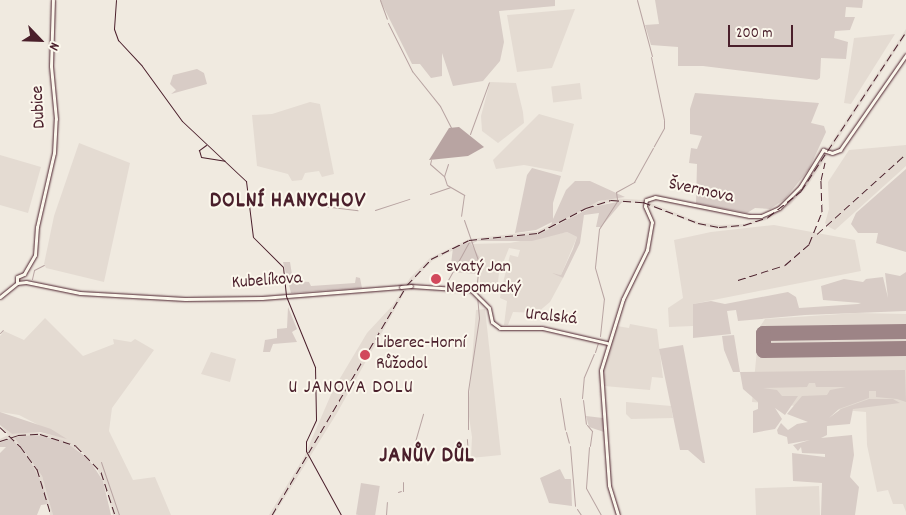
<!DOCTYPE html>
<meta charset="utf-8">
<style>
body{margin:0}
#map{position:relative;width:906px;height:515px;overflow:hidden;background:#f0eae0;font-family:Dekko,sans-serif}
div>[style]{position:absolute}
[style*='--x']{left:calc(var(--x)*1px);top:calc(var(--y)*1px);width:calc(var(--w)*1px);rotate:calc(var(--a)*1deg)}
.built>*{inset:0;background:#e4dbd2;transform-origin:0 0}
.green>*{inset:0;background:#d8ccc6;transform-origin:0 0}
.water>*{inset:0;background:#b8a4a2}
.stream>*{height:1px;margin:-0.5px;padding:0 0.5px;transform-origin:0.5px;border-radius:0.5px;background:#b8a4a2}
.runway>*{height:15px;margin:-7.5px;padding:0 7.5px;transform-origin:7.5px;border-radius:7.5px;background:#9d8486}
.roads{filter:drop-shadow(0 0 1px #4a1f2b) drop-shadow(0 0 1px #4a1f2b)}
.minor>*{height:3px;margin:-1.5px;padding:0 1.5px;transform-origin:1.5px;border-radius:1.5px;background:#fbf7ec}
.tram>*{height:1px;margin:-0.5px;padding:0 0.5px;transform-origin:0.5px;border-radius:0.5px;background:#4a1f2b}
.rail>*{height:1px;margin-top:-0.5px;transform-origin:0;background:repeating-linear-gradient(90deg,#4a1f2b 0 8px,transparent 0 12px)}
.bridges{filter:drop-shadow(0 0 1px #4a1f2b) drop-shadow(0 0 1px #4a1f2b)}
.minor-bridge>*{height:3px;margin:-1.5px;padding:0 1.5px;transform-origin:1.5px;border-radius:1.5px;background:#fbf7ec}
.dots>*{width:14px;height:14px;translate:-50% -50%;box-sizing:border-box;border:2px solid #fbf7ec;border-radius:50%}
span{translate:-50% -50%;white-space:nowrap;text-align:center;line-height:1.15;-webkit-text-stroke:4px #fbf7ec;paint-order:stroke}
.street-label{font-size:18px;color:#4a1f2b}
.poi-label{font-size:18px;color:#4a1f2b}
.left{translate:0 -50%;text-align:left}
.neighbourhood-label{font-size:19px;color:#4a1f2b;letter-spacing:1px}
.district-label{font-size:22px;color:#4a1f2b;font-weight:700;letter-spacing:1px}
.north{position:absolute;left:15px;top:15px;width:50px;height:50px;-webkit-text-stroke:4px #fbf7ec;paint-order:stroke;rotate:114deg;font-size:14px;font-weight:700;line-height:20px;text-align:center;color:#4a1f2b}
.north::after{content:'';display:block;margin:auto;width:18px;height:22px;background:#4a1f2b;clip-path:polygon(50% 0,100% 100%,50% 72%,0 100%)}
.scale{position:absolute;left:728px;top:25px;width:65px;height:22px;box-sizing:border-box;border:2px solid #4a1f2b;border-top:0;padding-left:6px;font-size:15px;line-height:18px;white-space:nowrap;color:#4a1f2b;-webkit-text-stroke:4px #fbf7ec;paint-order:stroke}
</style>
<div id="map">
<div class="built">
<div style="clip-path:polygon(575px 9px,552px 68px,517px 72px,507px 15px)"></div>
<div style="clip-path:polygon(906px 29px,906px 35px,808px 185px,791px 204px,769px 219px,744px 227px,719px 229px,698px 225px,642px 203px,611px 202px,587px 209px,539px 234px,469px 242px,432px 261px,408px 286px,337px 413px,274px 515px,269px 515px,304px 457px,333px 390px,367px 333px,393px 305px,410px 278px,430px 258px,469px 239px,538px 231px,585px 206px,611px 198px,643px 200px,699px 222px,719px 225px,744px 224px,767px 216px,800px 190px)"></div>
<div style="clip-path:polygon(895px 34px,851px 104px,844px 103px,854px 38px)"></div>
<div style="clip-path:polygon(490px 82px,516px 83px,523px 112px,524px 123px,498px 143px,482px 131px,481px 116px)"></div>
<div style="left:580px;top:83px;width:16px;height:29px;rotate:83deg"></div>
<div style="clip-path:polygon(310px 102px,320px 104px,334px 174px,322px 177px,319px 171px,305px 173px,302px 180px,292px 181px,288px 174px,257px 166px,252px 115px,272px 114px)"></div>
<div style="clip-path:polygon(539px 114px,574px 124px,562px 172px,524px 165px,496px 169px,493px 160px)"></div>
<div style="clip-path:polygon(79px 143px,130px 163px,104px 282px,46px 268px,44px 264px,54px 216px)"></div>
<div style="clip-path:polygon(906px 145px,906px 166px,835px 230px,829px 227px,825px 223px,829px 209px,828px 182px,849px 150px)"></div>
<div style="clip-path:polygon(0 155px,41px 167px,28px 213px,0 205px)"></div>
<div style="clip-path:polygon(774px 225px,855px 240px,861px 271px,693px 304px,693px 326px,669px 327px,668px 308px,683px 298px,674px 240px,711px 232px)"></div>
<div style="clip-path:polygon(567px 232px,577px 237px,561px 275px,556px 274px,563px 278px,550px 302px,537px 313px,513px 312px,508px 325px,504px 325px,507px 301px,500px 298px,501px 291px,510px 255px,518px 257px,520px 250px,509px 248px,499px 273px,497px 291px,480px 288px,480px 258px,470px 244px,510px 243px)"></div>
<div style="clip-path:polygon(485px 309px,501px 455px,471px 458px,472px 437px,468px 410px,476px 310px)"></div>
<div style="clip-path:polygon(857px 313px,906px 314px,906px 512px,903px 504px,893px 504px,888px 490px,877px 492px,867px 445px,866px 412px,752px 402px,759px 328px,765px 319px)"></div>
<div style="clip-path:polygon(45px 318px,83px 356px,114px 344px,113px 339px,131px 342px,135px 339px,154px 350px,112px 408px,109px 431px,133px 480px,155px 477px,171px 515px,113px 515px,105px 485px,96px 467px,82px 452px,49px 437px,15px 438px,42px 476px,51px 503px,53px 515px,50px 515px,43px 485px,28px 457px,18px 445px,0 443px,0 439px,8px 435px,0 425px,12px 434px,35px 432px,62px 437px,19px 415px,0 412px,0 336px,4px 331px,24px 340px)"></div>
<div style="clip-path:polygon(630px 324px,657px 329px,663px 378px,652px 377px,650px 390px,604px 386px,603px 363px,609px 343px,617px 326px,629px 328px)"></div>
<div style="clip-path:polygon(211px 352px,236px 359px,230px 382px,201px 374px)"></div>
<div style="clip-path:polygon(626px 402px,671px 406px,673px 418px,631px 419px,626px 414px)"></div>
<div style="left:819px;top:486px;width:29px;height:64px;rotate:88deg"></div>
</div>
<div class="green">
<div style="clip-path:polygon(380px 0,555px 0,555px 6px,499px 11px,504px 42px,500px 61px,483px 81px,453px 86px,442px 53px,442px 76px,431px 78px,420px 64px,412px 64px)"></div>
<div style="clip-path:polygon(655px 0,863px 0,862px 8px,846px 7px,845px 17px,855px 17px,850px 30px,835px 31px,834px 38px,848px 42px,846px 59px,821px 58px,820px 78px,817px 80px,703px 66px,678px 66px,678px 47px,651px 45px,645px 25px,659px 24px)"></div>
<div style="clip-path:polygon(197px 69px,204px 73px,207px 84px,171px 94px,176px 90px,170px 84px,173px 75px)"></div>
<div style="clip-path:polygon(695px 93px,819px 103px,811px 123px,824px 126px,826px 132px,809px 169px,785px 199px,770px 209px,755px 208px,747px 213px,696px 203px,697px 164px,689px 163px,691px 148px,697px 149px,702px 136px,690px 134px,690px 109px)"></div>
<div style="clip-path:polygon(532px 168px,561px 176px,553px 203px,553px 219px,566px 190px,575px 181px,590px 181px,625px 197px,599px 201px,551px 226px,552px 222px,536px 230px,515px 233px,527px 175px)"></div>
<div style="clip-path:polygon(906px 169px,906px 252px,876px 243px,878px 233px,858px 233px,851px 224px,856px 213px)"></div>
<div style="clip-path:polygon(623px 201px,601px 227px,596px 227px,599px 213px,584px 215px,580px 243px,563px 278px,552px 273px,561px 275px,573px 249px,577px 237px,567px 232px,532px 241px,477px 241px,471px 244px,480px 258px,480px 274px,450px 272px,453px 248px,459px 245px,484px 239px,539px 234px,592px 207px)"></div>
<div style="clip-path:polygon(283px 262px,290px 262px,293px 281px,309px 282px,311px 286px,355px 283px,356px 277px,360px 278px,362px 288px,291px 293px)"></div>
<div style="clip-path:polygon(906px 272px,906px 311px,805px 315px,738px 321px,736px 310px,727px 311px,731px 334px,693px 338px,693px 304px,711px 301px,725px 304px,788px 292px,796px 297px,799px 308px,858px 304px,861px 303px,823px 300px,821px 286px,844px 279px,863px 282px,866px 279px,883px 277px,888px 298px,885px 273px,900px 276px)"></div>
<div style="clip-path:polygon(288px 307px,297px 329px,292px 332px,297px 342px,273px 344px,270px 352px,263px 352px,265px 340px,277px 338px,277px 329px,287px 328px)"></div>
<div style="clip-path:polygon(734px 335px,740px 372px,905px 370px,906px 402px,897px 399px,876px 397px,876px 391px,869px 391px,869px 398px,839px 409px,829px 418px,841px 409px,869px 399px,893px 399px,900px 403px,853px 409px,850px 424px,827px 426px,827px 435px,821px 438px,852px 435px,854px 455px,850px 477px,859px 487px,855px 515px,821px 515px,822px 483px,793px 481px,792px 453px,825px 457px,825px 454px,802px 453px,801px 447px,798px 451px,793px 445px,810px 440px,788px 444px,787px 437px,778px 434px,777px 430px,781px 423px,788px 430px,797px 424px,808px 422px,787px 414px,802px 396px,827px 395px,830px 390px,846px 387px,816px 387px,815px 383px,809px 383px,807px 387px,763px 388px,777px 390px,782px 396px,798px 396px,785px 415px,775px 408px,782px 419px,775px 429px,753px 433px,753px 411px,758px 409px,758px 402px,743px 389px,740px 372px,733px 372px,724px 350px,722px 336px)"></div>
<div style="clip-path:polygon(683px 345px,705px 463px,703px 463px,688px 450px,680px 450px,659px 349px)"></div>
<div style="clip-path:polygon(0 412px,51px 429px,67px 439px,40px 432px,12px 434px,0 425px)"></div>
<div style="clip-path:polygon(586px 416px,603px 418px,604px 432px,589px 427px)"></div>
<div style="clip-path:polygon(35px 435px,62px 440px,88px 458px,103px 481px,111px 515px,53px 515px,42px 476px,14px 437px)"></div>
<div style="clip-path:polygon(11px 438px,28px 457px,43px 485px,48px 504px,41px 505px,37px 515px,0 515px,0 453px,6px 447px,0 447px,0 443px)"></div>
<div style="clip-path:polygon(560px 469px,565px 479px,571px 479px,572px 506px,549px 503px,540px 478px)"></div>
<div style="left:361px;top:483px;width:19px;height:32px;rotate:9deg"></div>
</div>
<div class="water">
<div style="clip-path:polygon(459px 127px,484px 147px,468px 156px,429px 160px,449px 128px)"></div>
</div>
<div class="stream">
<div style="--x:380;--y:0;--w:20;--a:70"></div>
<div style="--x:637;--y:0;--w:58;--a:75"></div>
<div style="--x:388;--y:23;--w:54;--a:63.4"></div>
<div style="--x:412;--y:71;--w:45;--a:51.3"></div>
<div style="--x:440;--y:106;--w:25;--a:63"></div>
<div style="--x:651;--y:57;--w:64;--a:78.3"></div>
<div style="--x:664;--y:120;--w:8;--a:90"></div>
<div style="--x:664;--y:128;--w:21;--a:119"></div>
<div style="--x:470;--y:134;--w:55;--a:-69.9"></div>
<div style="--x:431;--y:160;--w:4;--a:104"></div>
<div style="--x:430;--y:164;--w:18;--a:41"></div>
<div style="--x:448;--y:164;--w:13;--a:108"></div>
<div style="--x:444;--y:176;--w:9;--a:72"></div>
<div style="--x:447;--y:185;--w:20;--a:30"></div>
<div style="--x:464;--y:195;--w:21;--a:98"></div>
<div style="--x:430;--y:194;--w:21;--a:-19"></div>
<div style="--x:617;--y:199;--w:7;--a:-98"></div>
<div style="--x:616;--y:192;--w:21;--a:-29"></div>
<div style="--x:634;--y:182;--w:39;--a:-61"></div>
<div style="--x:323;--y:206;--w:35;--a:7"></div>
<div style="--x:375;--y:210;--w:36;--a:-18"></div>
<div style="--x:464;--y:220;--w:46;--a:70.8"></div>
<div style="--x:479;--y:263;--w:29;--a:96"></div>
<div style="--x:32;--y:279;--w:9;--a:-77"></div>
<div style="--x:34;--y:270;--w:11;--a:-27"></div>
<div style="--x:448;--y:280;--w:43;--a:-61.1"></div>
<div style="--x:0;--y:333;--w:4;--a:-45"></div>
<div style="--x:600;--y:336;--w:37;--a:-84"></div>
<div style="--x:604;--y:299;--w:33;--a:-106"></div>
<div style="--x:595;--y:267;--w:38;--a:-84"></div>
<div style="--x:599;--y:229;--w:33;--a:-57"></div>
<div style="--x:595;--y:352;--w:9;--a:-72"></div>
<div style="--x:560;--y:398;--w:32;--a:81"></div>
<div style="--x:582;--y:398;--w:21;--a:-85"></div>
<div style="--x:584;--y:377;--w:25;--a:-67"></div>
<div style="--x:583;--y:400;--w:24;--a:83"></div>
<div style="--x:587;--y:425;--w:8;--a:50"></div>
<div style="--x:592;--y:431;--w:15;--a:98"></div>
<div style="--x:468;--y:429;--w:38;--a:-90"></div>
<div style="--x:468;--y:391;--w:74;--a:-81.4"></div>
<div style="--x:479;--y:318;--w:21;--a:-95"></div>
<div style="--x:566;--y:432;--w:11;--a:75"></div>
<div style="--x:570;--y:446;--w:60;--a:85.2"></div>
<div style="--x:589;--y:447;--w:41;--a:94.2"></div>
<div style="--x:586;--y:488;--w:31;--a:61"></div>
<div style="--x:464;--y:458;--w:5;--a:-37"></div>
<div style="--x:468;--y:455;--w:16;--a:-94"></div>
<div style="--x:410;--y:459;--w:47;--a:-73.9"></div>
<div style="--x:101;--y:462;--w:56;--a:71.2"></div>
<div style="--x:403;--y:491;--w:9;--a:-90"></div>
<div style="--x:398;--y:492;--w:3;--a:-18"></div>
<div style="--x:577;--y:509;--w:7;--a:56"></div>
<div style="--x:386;--y:515;--w:13;--a:-86"></div>
</div>
<div class="runway">
<div style="--x:906;--y:331;--w:143;--a:179.2"></div>
<div style="--x:763;--y:333;--w:17;--a:90"></div>
<div style="--x:763;--y:350;--w:143;--a:-0.8"></div>
</div>
<div class="roads">
<div class="minor">
<div style="--x:26;--y:282;--w:55;--a:11.5"></div>
<div style="--x:80;--y:293;--w:105;--a:3.3"></div>
<div style="--x:185;--y:299;--w:77;--a:-0.7"></div>
<div style="--x:262;--y:298;--w:139;--a:-4.5"></div>
<div style="--x:17;--y:283;--w:6;--a:-90"></div>
<div style="--x:17;--y:277;--w:8;--a:-23"></div>
<div style="--x:24;--y:274;--w:22;--a:-60"></div>
<div style="--x:35;--y:255;--w:28;--a:-86"></div>
<div style="--x:37;--y:227;--w:76;--a:-77.1"></div>
<div style="--x:54;--y:153;--w:34;--a:-87"></div>
<div style="--x:56;--y:119;--w:53;--a:-95.4"></div>
<div style="--x:51;--y:66;--w:66;--a:-88.3"></div>
<div style="--x:411;--y:286;--w:60;--a:3.8"></div>
<div style="--x:471;--y:290;--w:25;--a:45"></div>
<div style="--x:489;--y:308;--w:14;--a:78"></div>
<div style="--x:492;--y:322;--w:10;--a:37"></div>
<div style="--x:500;--y:328;--w:42;--a:0"></div>
<div style="--x:542;--y:328;--w:67;--a:13"></div>
<div style="--x:0;--y:297;--w:22;--a:-39"></div>
<div style="--x:17;--y:283;--w:9;--a:-6"></div>
<div style="--x:618;--y:515;--w:31;--a:-107"></div>
<div style="--x:609;--y:485;--w:115;--a:-94"></div>
<div style="--x:601;--y:370;--w:74;--a:-72.8"></div>
<div style="--x:623;--y:299;--w:55;--a:-63.9"></div>
<div style="--x:647;--y:250;--w:28;--a:-80"></div>
<div style="--x:652;--y:222;--w:17;--a:-114"></div>
<div style="--x:645;--y:206;--w:6;--a:-81"></div>
<div style="--x:646;--y:200;--w:9;--a:-18"></div>
<div style="--x:655;--y:197;--w:96;--a:11.4"></div>
<div style="--x:749;--y:216;--w:12;--a:0"></div>
<div style="--x:761;--y:216;--w:20;--a:-24"></div>
<div style="--x:779;--y:208;--w:30;--a:-45"></div>
<div style="--x:800;--y:187;--w:44;--a:-58.1"></div>
<div style="--x:823;--y:150;--w:9;--a:18"></div>
<div style="--x:832;--y:153;--w:9;--a:-21"></div>
<div style="--x:840;--y:150;--w:116;--a:-55.2"></div>
</div>
</div>
<div class="tram">
<div style="--x:116;--y:0;--w:29;--a:94"></div>
<div style="--x:114;--y:29;--w:12;--a:70"></div>
<div style="--x:118;--y:40;--w:35;--a:47"></div>
<div style="--x:142;--y:66;--w:68;--a:54"></div>
<div style="--x:182;--y:121;--w:88;--a:43.2"></div>
<div style="--x:246;--y:181;--w:56;--a:82.9"></div>
<div style="--x:253;--y:237;--w:42;--a:45"></div>
<div style="--x:283;--y:267;--w:29;--a:84"></div>
<div style="--x:286;--y:296;--w:77;--a:67.8"></div>
<div style="--x:315;--y:367;--w:53;--a:88.9"></div>
<div style="--x:316;--y:420;--w:23;--a:115"></div>
<div style="--x:306;--y:441;--w:10;--a:90"></div>
<div style="--x:306;--y:451;--w:73;--a:61.3"></div>
<div style="--x:206;--y:145;--w:9;--a:144"></div>
<div style="--x:199;--y:150;--w:7;--a:74"></div>
<div style="--x:201;--y:157;--w:24;--a:9"></div>
</div>
<div class="rail">
<div style="--x:817;--y:234;--w:120;--a:-42"></div>
<div style="--x:738;--y:280;--w:49;--a:-17.7"></div>
<div style="--x:785;--y:265;--w:32;--a:-41"></div>
<div style="--x:809;--y:244;--w:35;--a:-68"></div>
<div style="--x:822;--y:212;--w:32;--a:-92"></div>
<div style="--x:821;--y:180;--w:18;--a:-77"></div>
<div style="--x:0;--y:427;--w:28;--a:44"></div>
<div style="--x:20;--y:446;--w:29;--a:54"></div>
<div style="--x:37;--y:469;--w:48;--a:73.1"></div>
<div style="--x:0;--y:441;--w:19;--a:-18"></div>
<div style="--x:18;--y:435;--w:22;--a:-3"></div>
<div style="--x:40;--y:434;--w:38;--a:18"></div>
<div style="--x:76;--y:446;--w:36;--a:46"></div>
<div style="--x:101;--y:472;--w:45;--a:72"></div>
<div style="--x:272;--y:515;--w:267;--a:-59.6"></div>
<div style="--x:407;--y:285;--w:35;--a:-47"></div>
<div style="--x:431;--y:259;--w:42;--a:-26.6"></div>
<div style="--x:469;--y:240;--w:69;--a:-5.8"></div>
<div style="--x:538;--y:233;--w:54;--a:-27.5"></div>
<div style="--x:586;--y:208;--w:26;--a:-18"></div>
<div style="--x:611;--y:200;--w:32;--a:4"></div>
<div style="--x:643;--y:202;--w:59;--a:20.9"></div>
<div style="--x:698;--y:223;--w:21;--a:11"></div>
<div style="--x:719;--y:227;--w:25;--a:-5"></div>
<div style="--x:744;--y:225;--w:25;--a:-18"></div>
<div style="--x:768;--y:217;--w:42;--a:-38.2"></div>
<div style="--x:801;--y:191;--w:191;--a:-56.6"></div>
</div>
<div class="bridges">
<div class="minor-bridge">
<div style="--x:401;--y:287;--w:10;--a:-6"></div>
</div>
</div>
<div class="dots">
<div style="left:436px;top:279px;background:#d1495b"></div>
<div style="left:365px;top:355px;background:#d1495b"></div>
</div>
<div class="street-label">
<span style="left:40px;top:107px;rotate:-93deg">Dubice</span>
<span style="left:701px;top:192px;rotate:12deg">Švermova</span>
<span style="left:267px;top:282px;rotate:-4deg">Kubelíkova</span>
<span style="left:551px;top:318px;rotate:6deg">Uralská</span>
</div>
<div class="poi-label">
<span class="left" style="left:446px;top:279px">svatý Jan<br>Nepomucký</span>
<span class="left" style="left:376px;top:355px">Liberec-Horní<br>Růžodol</span>
</div>
<div class="neighbourhood-label">
<span style="left:351px;top:389px">U JANOVA DOLU</span>
</div>
<div class="district-label">
<span style="left:288px;top:202px">DOLNÍ HANYCHOV</span>
<span style="left:427px;top:457px">JANŮV DŮL</span>
</div>
<div class="north">N</div>
<div class="scale">200 m</div>
</div>
